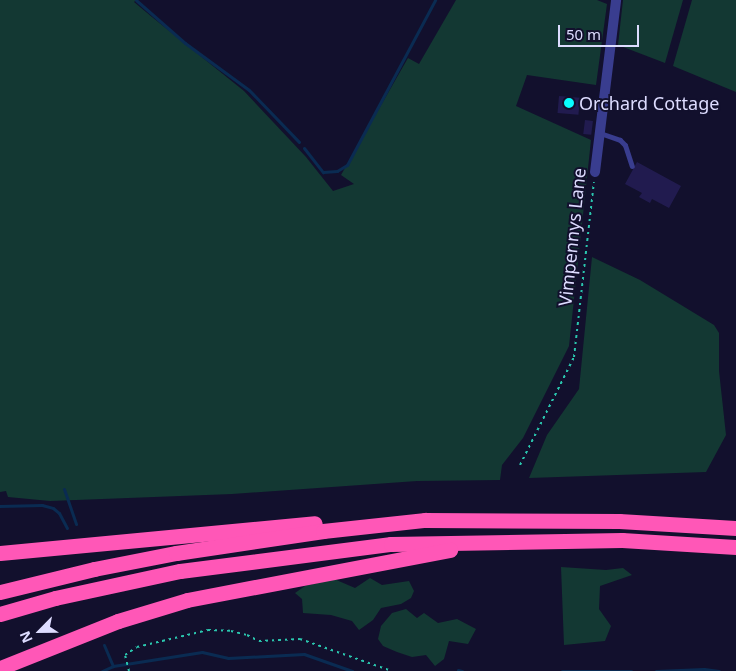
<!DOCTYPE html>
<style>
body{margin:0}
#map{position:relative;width:736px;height:671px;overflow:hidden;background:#12102d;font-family:"Noto Sans",sans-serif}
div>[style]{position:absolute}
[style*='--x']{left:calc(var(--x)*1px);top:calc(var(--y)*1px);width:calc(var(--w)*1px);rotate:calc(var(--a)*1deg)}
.green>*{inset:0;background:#133833}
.stream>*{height:3px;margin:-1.5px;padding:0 1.5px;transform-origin:1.5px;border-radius:1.5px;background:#0a2b52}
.building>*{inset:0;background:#211b4f;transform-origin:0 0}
.path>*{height:2px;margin-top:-1px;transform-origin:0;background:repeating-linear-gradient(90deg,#2ac6ae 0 2.5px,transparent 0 6.5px)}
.lane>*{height:5px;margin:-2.5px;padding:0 2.5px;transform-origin:2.5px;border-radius:2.5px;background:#393d8f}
.street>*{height:10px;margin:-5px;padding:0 5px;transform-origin:5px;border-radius:5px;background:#393d8f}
.highway>*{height:15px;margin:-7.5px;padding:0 7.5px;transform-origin:7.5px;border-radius:7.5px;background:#ff57b7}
.dots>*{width:14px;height:14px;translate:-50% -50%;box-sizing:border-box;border:2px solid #12102d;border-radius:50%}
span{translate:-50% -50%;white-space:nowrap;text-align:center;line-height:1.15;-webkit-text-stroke:4px #12102d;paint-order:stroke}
.poi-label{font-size:18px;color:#dddcff}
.left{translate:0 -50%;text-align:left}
.street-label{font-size:18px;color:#dddcff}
.north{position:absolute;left:15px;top:606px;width:50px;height:50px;-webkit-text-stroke:4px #12102d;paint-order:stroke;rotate:247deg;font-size:14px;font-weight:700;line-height:20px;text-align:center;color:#dddcff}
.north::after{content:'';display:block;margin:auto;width:18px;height:22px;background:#dddcff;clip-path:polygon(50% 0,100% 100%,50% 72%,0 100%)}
.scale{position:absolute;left:558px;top:25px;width:81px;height:22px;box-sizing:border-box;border:2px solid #dddcff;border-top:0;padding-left:6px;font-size:15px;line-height:18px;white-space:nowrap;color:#dddcff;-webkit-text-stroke:4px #12102d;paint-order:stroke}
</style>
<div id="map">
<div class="green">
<div style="clip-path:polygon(0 0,136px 0,134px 2px,152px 17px,244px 91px,306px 157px,333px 191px,354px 184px,341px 175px,408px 58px,419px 64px,456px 0,597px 0,607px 4px,596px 85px,527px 75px,516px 106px,591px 140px,569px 346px,523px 438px,502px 465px,500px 480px,417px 481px,232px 494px,50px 501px,8px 497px,6px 491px,0 492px)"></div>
<div style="clip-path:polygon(623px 0,683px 0,665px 63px,618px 45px)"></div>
<div style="clip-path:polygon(692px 0,736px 0,736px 92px,673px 66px)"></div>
<div style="clip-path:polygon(592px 257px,640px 280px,714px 325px,719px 333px,719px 371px,726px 435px,706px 472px,529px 478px,547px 435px,579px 389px)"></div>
<div style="clip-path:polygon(561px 567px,606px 570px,623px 568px,632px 575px,600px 586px,599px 609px,611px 626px,605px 641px,564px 645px)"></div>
<div style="clip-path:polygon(370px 578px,382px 585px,409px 581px,414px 591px,411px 598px,401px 604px,381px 608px,373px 620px,359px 630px,352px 621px,331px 615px,303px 613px,302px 599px,295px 593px,305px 586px,334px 579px,355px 588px)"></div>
<div style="clip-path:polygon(406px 609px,417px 618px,424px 613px,438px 623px,457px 619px,476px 629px,468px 644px,449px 641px,444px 659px,435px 666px,426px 655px,412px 657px,397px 652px,383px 646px,378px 639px,381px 626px,392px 613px)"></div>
</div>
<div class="stream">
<div style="--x:136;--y:0;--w:65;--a:41.3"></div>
<div style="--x:185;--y:43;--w:79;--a:36.3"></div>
<div style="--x:249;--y:90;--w:72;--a:46.1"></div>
<div style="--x:304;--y:148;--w:31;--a:52"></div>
<div style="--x:323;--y:172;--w:14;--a:-4"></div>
<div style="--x:337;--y:171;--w:12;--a:-31"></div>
<div style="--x:347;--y:165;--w:187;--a:-61.9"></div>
<div style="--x:64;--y:489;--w:37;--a:71"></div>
<div style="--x:0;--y:506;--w:42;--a:-1.4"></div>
<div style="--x:42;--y:505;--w:11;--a:15"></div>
<div style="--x:53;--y:508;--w:8;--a:40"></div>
<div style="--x:59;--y:513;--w:17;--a:62"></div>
<div style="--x:104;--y:645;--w:23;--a:67"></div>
<div style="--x:458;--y:670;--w:4;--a:14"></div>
<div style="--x:102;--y:671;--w:12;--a:-24"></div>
<div style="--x:113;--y:666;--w:90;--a:-8.9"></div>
<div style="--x:202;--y:652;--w:27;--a:13"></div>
<div style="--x:228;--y:658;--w:76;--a:-3"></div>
<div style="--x:304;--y:654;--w:51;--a:19.5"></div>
<div style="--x:562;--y:671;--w:69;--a:0"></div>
<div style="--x:656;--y:671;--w:48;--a:-2.4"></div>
<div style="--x:704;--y:669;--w:15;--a:8"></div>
</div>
<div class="building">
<div style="left:559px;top:96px;width:21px;height:17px;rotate:5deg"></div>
<div style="left:585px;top:120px;width:8px;height:14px;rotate:7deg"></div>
<div style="clip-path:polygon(637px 162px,681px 186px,669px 208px,652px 199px,650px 203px,639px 197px,642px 193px,625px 184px)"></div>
</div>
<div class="path">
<div style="--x:520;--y:465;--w:121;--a:-63.4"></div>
<div style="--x:574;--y:357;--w:176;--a:-83.5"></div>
<div style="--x:129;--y:671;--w:16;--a:-104"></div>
<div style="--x:125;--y:655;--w:14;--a:-34"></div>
<div style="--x:137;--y:647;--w:73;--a:-13.5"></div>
<div style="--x:208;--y:630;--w:23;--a:2"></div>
<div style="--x:231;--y:631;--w:16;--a:14"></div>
<div style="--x:247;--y:635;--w:13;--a:27"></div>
<div style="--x:259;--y:641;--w:41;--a:-2.8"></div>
<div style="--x:300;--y:639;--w:97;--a:19.2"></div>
</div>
<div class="lane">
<div style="--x:600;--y:133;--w:21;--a:19"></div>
<div style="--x:620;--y:140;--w:7;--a:45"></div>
<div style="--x:625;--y:145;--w:22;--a:72"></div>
</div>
<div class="street">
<div style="--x:595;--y:172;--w:173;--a:-83"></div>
</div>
<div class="highway">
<div style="--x:0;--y:553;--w:316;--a:-5.4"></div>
<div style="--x:0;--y:592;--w:97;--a:-13.7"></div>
<div style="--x:94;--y:569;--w:84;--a:-11"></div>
<div style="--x:176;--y:553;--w:149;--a:-8.5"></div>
<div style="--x:323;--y:531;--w:103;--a:-6.2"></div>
<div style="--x:425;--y:520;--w:194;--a:0.3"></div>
<div style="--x:619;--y:521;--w:117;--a:3.4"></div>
<div style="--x:0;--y:614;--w:57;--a:-16.2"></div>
<div style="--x:55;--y:598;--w:128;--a:-12.2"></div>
<div style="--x:180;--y:571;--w:213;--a:-7.3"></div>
<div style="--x:391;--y:544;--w:231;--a:-1"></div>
<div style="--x:622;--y:540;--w:114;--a:3.5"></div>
<div style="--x:0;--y:668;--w:127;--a:-21.7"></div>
<div style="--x:118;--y:621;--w:72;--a:-16.9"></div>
<div style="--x:187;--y:600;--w:268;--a:-10.8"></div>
</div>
<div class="dots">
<div style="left:569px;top:103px;background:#08fdff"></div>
</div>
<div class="poi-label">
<span class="left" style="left:579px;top:103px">Orchard Cottage</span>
</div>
<div class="street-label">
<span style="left:572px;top:237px;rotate:-84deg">Vimpennys Lane</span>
</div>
<div class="north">N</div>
<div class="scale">50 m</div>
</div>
